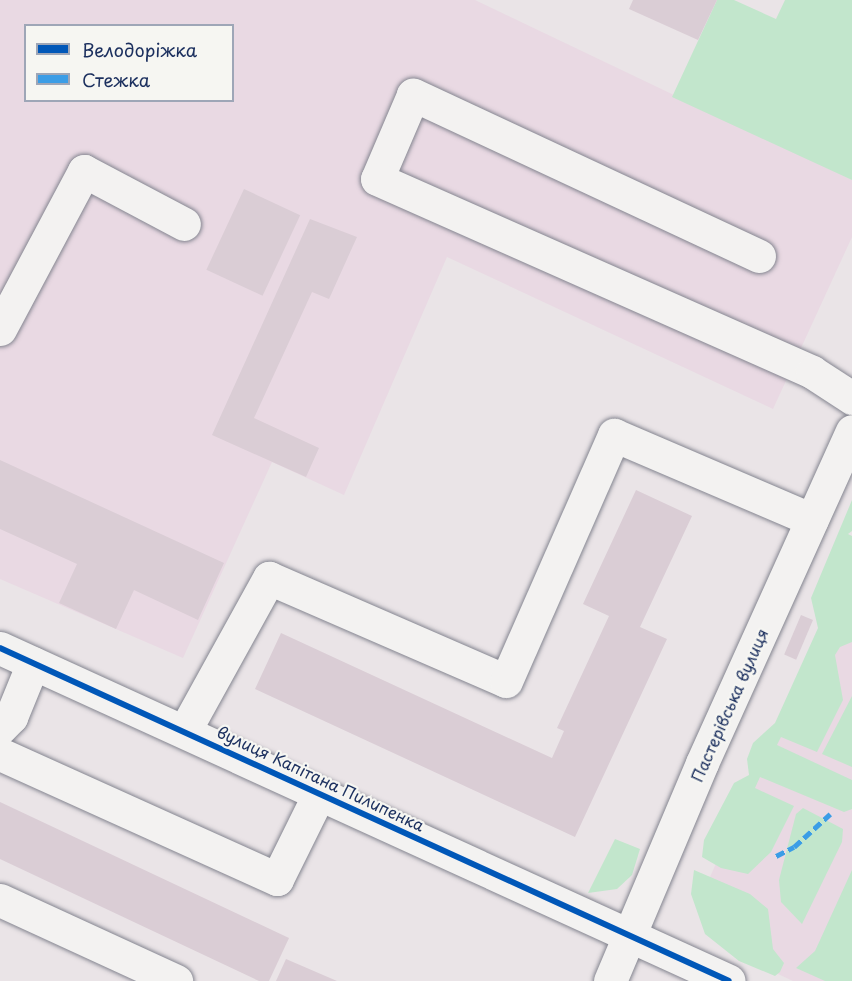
<!DOCTYPE html>
<meta charset="utf-8">
<style>
body{margin:0}
#map{position:relative;width:852px;height:981px;overflow:hidden;background:#eae4e7;font-family:"Playpen Sans",sans-serif}
div>[style]{position:absolute}
[style*='--x']{left:calc(var(--x)*1px);top:calc(var(--y)*1px);width:calc(var(--w)*1px);rotate:calc(var(--a)*1deg)}
.built>*{inset:0;background:#e9d9e3}
.green>*{inset:0;background:#c2e6cc}
.building>*{inset:0;background:#dacdd5;transform-origin:0 0}
.roads{filter:drop-shadow(0 0 2px #848590) drop-shadow(0 0 2px #848590)}
.minor>*{height:33px;margin:-16.5px;padding:0 16.5px;transform-origin:16.5px;border-radius:16.5px;background:#f3f2f1}
.major>*{height:33px;margin:-16.5px;padding:0 16.5px;transform-origin:16.5px;border-radius:16.5px;background:#f3f2f1}
.quiet>*{height:4.5px;margin-top:-2.25px;transform-origin:0;background:repeating-linear-gradient(90deg,#3b9de6 0 9px,transparent 0 13.5px)}
.cycleway>*{height:6px;margin:-3px;padding:0 3px;transform-origin:3px;border-radius:3px;background:#0057b8}
span{translate:-50% -50%;white-space:nowrap;text-align:center;line-height:1.15;-webkit-text-stroke:4.5px #f6f6f2;paint-order:stroke}
.street-label{font-size:16px;color:#1b2f5e}
.legend{position:absolute;left:24px;top:24px;width:210px;height:78px;box-sizing:border-box;background:#f6f6f2;border:2px solid #9ea6b7;margin:0;padding:8px 10px;list-style:none;font-size:18px;color:#1b2f5e}
.legend li{display:flex;align-items:center;gap:12px;height:30px}
.legend b{width:30px;border:2px solid #9ea6b7}
</style>
<div id="map">
<div class="built">
<div style="clip-path:polygon(evenodd,0 0,475px 0,852px 180px,852px 237px,773px 409px,447px 257px,344px 495px,272px 462px,183px 658px,0 579px,0 0,26px 26px,232px 26px,232px 100px,26px 100px,26px 26px)"></div>
<div style="clip-path:polygon(852px 559px,852px 981px,793px 981px,750px 961px,710px 877px)"></div>
</div>
<div class="green">
<div style="clip-path:polygon(717px 0,734px 0,776px 19px,785px 0,852px 0,852px 180px,672px 97px)"></div>
<div style="clip-path:polygon(852px 500px,852px 531px,848px 534px,852px 536px,852px 642px,840px 647px,835px 655px,843px 700px,817px 752px,781px 737px,777px 745px,852px 780px,852px 809px,844px 812px,760px 777px,755px 788px,794px 806px,771px 852px,748px 874px,721px 868px,702px 857px,704px 840px,734px 783px,749px 775px,747px 759px,753px 743px,775px 723px,818px 628px,811px 598px)"></div>
<div style="clip-path:polygon(852px 696px,852px 767px,822px 754px)"></div>
<div style="clip-path:polygon(803px 808px,843px 829px,842px 842px,802px 924px,781px 902px,779px 880px,796px 814px)"></div>
<div style="clip-path:polygon(615px 839px,640px 849px,632px 875px,617px 889px,588px 893px)"></div>
<div style="clip-path:polygon(694px 870px,750px 894px,768px 909px,773px 949px,784px 963px,780px 972px,775px 976px,739px 961px,705px 934px,691px 894px)"></div>
<div style="clip-path:polygon(852px 870px,852px 981px,825px 981px,796px 968px,815px 951px)"></div>
</div>
<div class="building">
<div style="clip-path:polygon(633px 0,717px 0,698px 40px,629px 9px)"></div>
<div style="left:244px;top:189px;width:62px;height:89px;rotate:25deg"></div>
<div style="clip-path:polygon(310px 219px,357px 237px,329px 299px,312px 292px,254px 418px,319px 448px,306px 477px,212px 435px)"></div>
<div style="clip-path:polygon(0 460px,224px 563px,198px 620px,134px 590px,116px 629px,59px 603px,77px 564px,0 529px)"></div>
<div style="clip-path:polygon(636px 490px,692px 516px,640px 627px,667px 639px,575px 837px,255px 689px,281px 633px,552px 758px,564px 731px,557px 728px,609px 616px,583px 604px)"></div>
<div style="left:801px;top:615px;width:13px;height:43px;rotate:23deg"></div>
<div style="clip-path:polygon(0 802px,289px 938px,269px 981px,259px 981px,0 859px)"></div>
<div style="clip-path:polygon(286px 959px,337px 981px,276px 981px)"></div>
</div>
<div class="roads">
<div class="minor">
<div style="--x:759;--y:256;--w:382;--a:-155"></div>
<div style="--x:413;--y:95;--w:91;--a:113.2"></div>
<div style="--x:377;--y:179;--w:476;--a:23.9"></div>
<div style="--x:812;--y:372;--w:48;--a:33"></div>
<div style="--x:0;--y:329;--w:179;--a:-62"></div>
<div style="--x:84;--y:171;--w:113;--a:27.9"></div>
<div style="--x:0;--y:648;--w:801;--a:24.55"></div>
<div style="--x:0;--y:728;--w:16;--a:-45"></div>
<div style="--x:11;--y:717;--w:58;--a:-67.8"></div>
<div style="--x:185;--y:730;--w:174;--a:-61.1"></div>
<div style="--x:269;--y:578;--w:258;--a:23.5"></div>
<div style="--x:506;--y:681;--w:269;--a:-66.3"></div>
<div style="--x:614;--y:435;--w:215;--a:23.2"></div>
<div style="--x:0;--y:754;--w:304;--a:24.3"></div>
<div style="--x:277;--y:879;--w:95;--a:-63.7"></div>
<div style="--x:0;--y:900;--w:194;--a:24.7"></div>
</div>
<div class="major">
<div style="--x:610;--y:981;--w:237;--a:-67.1"></div>
<div style="--x:702;--y:763;--w:364;--a:-65.7"></div>
</div>
</div>
<div class="quiet">
<div style="--x:776;--y:856;--w:20;--a:-27"></div>
<div style="--x:794;--y:847;--w:49;--a:-42.5"></div>
</div>
<div class="cycleway">
<div style="--x:0;--y:648;--w:801;--a:24.55"></div>
</div>
<div class="street-label">
<span style="left:729px;top:705px;rotate:-66deg">Пастерівська вулиця</span>
<span style="left:321px;top:778px;rotate:25deg">вулиця Капітана Пилипенка</span>
</div>
<ul class="legend">
<li><b style="height:8px;background:#0057b8"></b>Велодоріжка</li>
<li><b style="height:8px;background:#3b9de6"></b>Стежка</li>
</ul>
</div>
